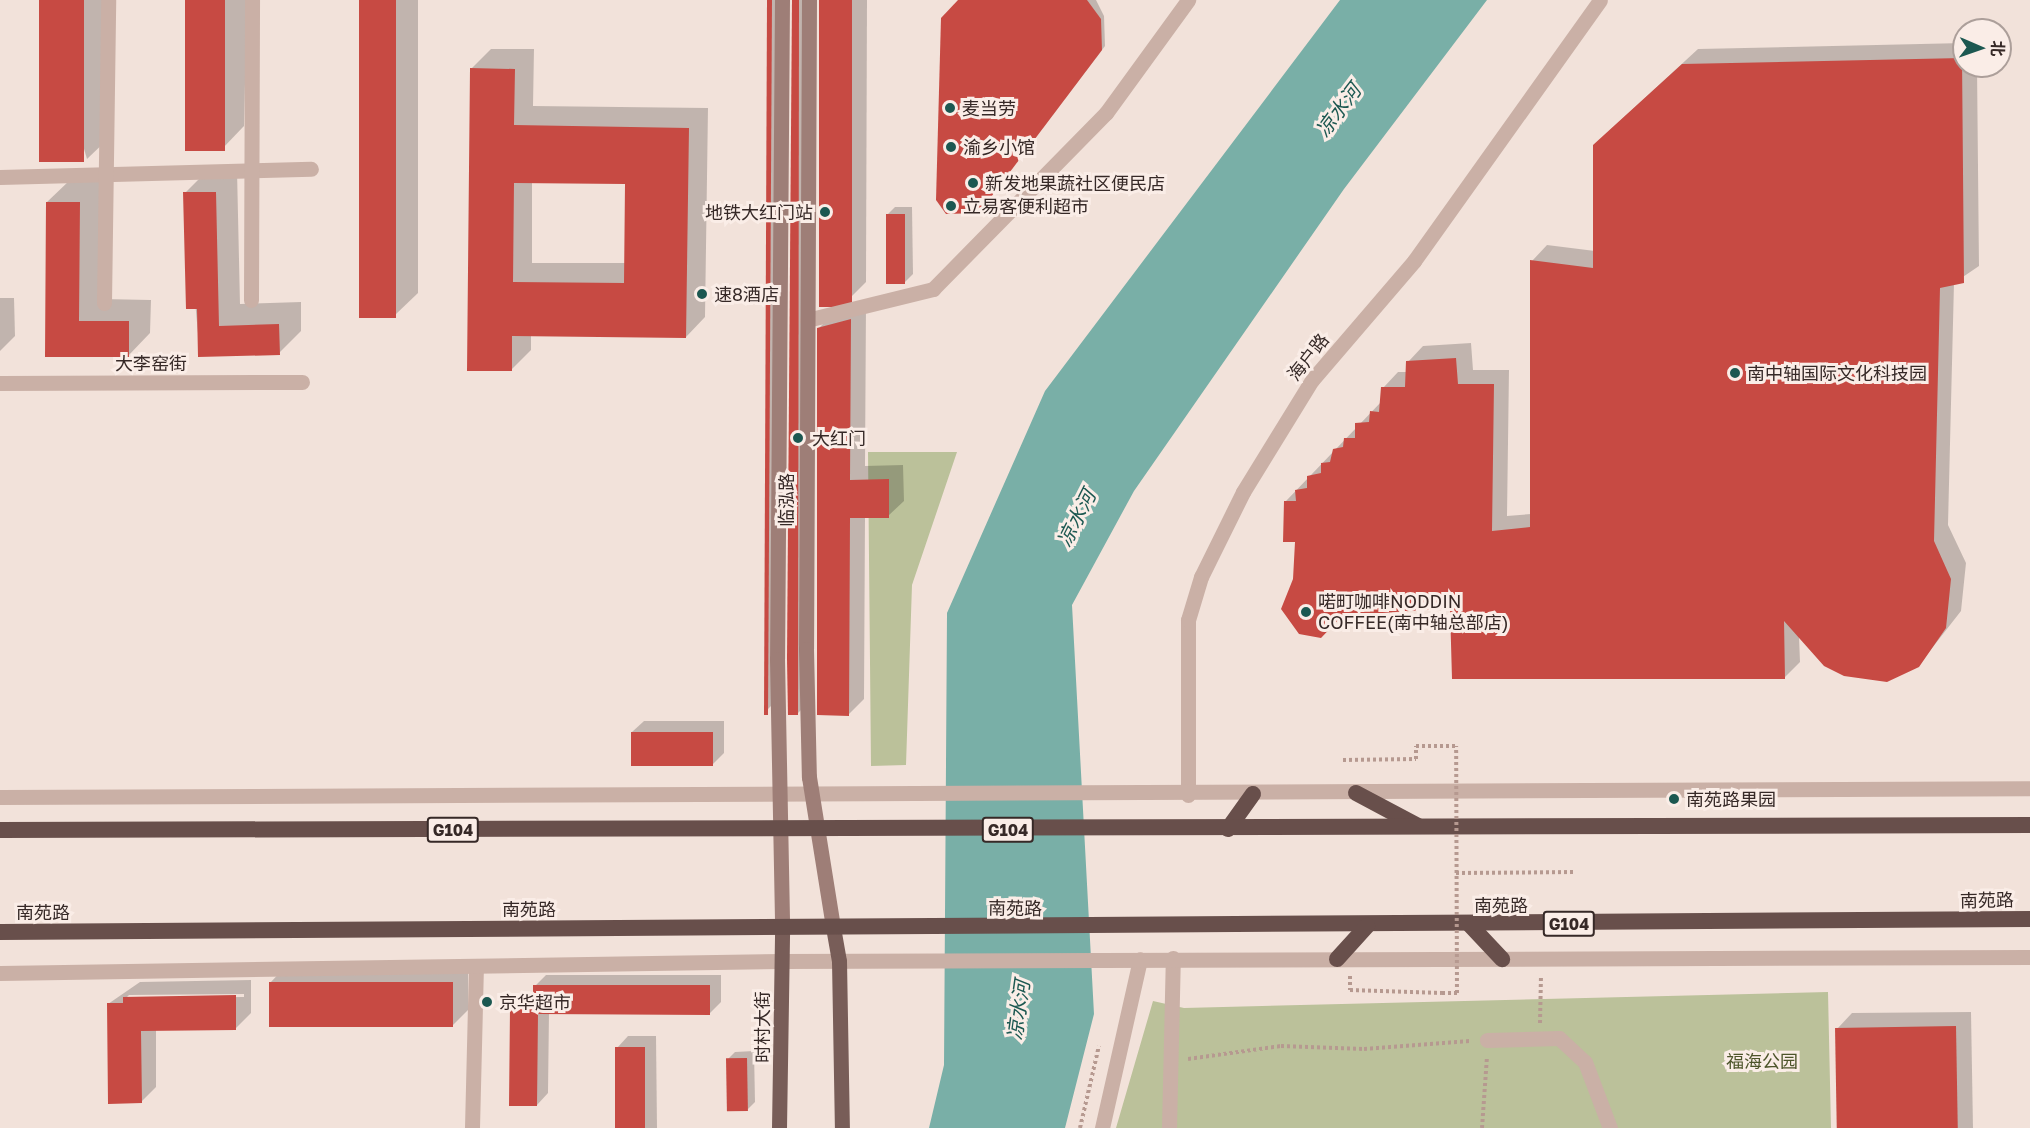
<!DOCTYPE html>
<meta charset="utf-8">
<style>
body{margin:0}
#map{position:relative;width:2030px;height:1128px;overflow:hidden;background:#f2e2da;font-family:"Golos Text","Noto Sans SC",sans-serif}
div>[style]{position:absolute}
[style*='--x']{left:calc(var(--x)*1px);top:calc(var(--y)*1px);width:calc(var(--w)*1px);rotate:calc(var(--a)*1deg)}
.green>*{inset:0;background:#bbc19a}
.water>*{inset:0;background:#79afa7}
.shadow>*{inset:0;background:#0003}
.building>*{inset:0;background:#c74a43;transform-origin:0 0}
.path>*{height:4px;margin-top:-2px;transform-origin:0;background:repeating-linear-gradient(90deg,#b69990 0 3px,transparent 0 6px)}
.minor>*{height:15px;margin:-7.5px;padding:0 7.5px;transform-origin:7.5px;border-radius:7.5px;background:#cab0a6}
.tertiary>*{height:15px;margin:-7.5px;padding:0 7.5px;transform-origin:7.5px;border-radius:7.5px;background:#cab0a6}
.secondary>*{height:15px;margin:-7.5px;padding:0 7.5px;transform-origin:7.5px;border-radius:7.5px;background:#9e7e77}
.primary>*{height:15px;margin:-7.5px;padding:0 7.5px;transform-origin:7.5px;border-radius:7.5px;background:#785d58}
.trunk>*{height:16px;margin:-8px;padding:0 8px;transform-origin:8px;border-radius:8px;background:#684f4b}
.path-bridge>*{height:4px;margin-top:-2px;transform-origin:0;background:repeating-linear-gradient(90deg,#b69990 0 3px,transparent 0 6px)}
.dots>*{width:16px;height:16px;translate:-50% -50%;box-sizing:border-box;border:3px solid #faede7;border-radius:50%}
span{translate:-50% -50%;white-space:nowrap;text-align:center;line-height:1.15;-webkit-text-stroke:6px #faede7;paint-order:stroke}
.shield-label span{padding:2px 4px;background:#faede7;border:2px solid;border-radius:4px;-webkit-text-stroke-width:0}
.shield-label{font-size:16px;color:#362927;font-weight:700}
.poi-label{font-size:18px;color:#362927}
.left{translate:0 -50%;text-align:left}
.right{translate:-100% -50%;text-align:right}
.street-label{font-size:18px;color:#362927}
.park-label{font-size:18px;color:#4d552b}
.water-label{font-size:20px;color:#1c5851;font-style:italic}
.north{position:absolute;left:1952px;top:18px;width:60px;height:60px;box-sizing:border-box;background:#faede7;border:2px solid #ac9f9a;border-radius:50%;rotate:92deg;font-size:16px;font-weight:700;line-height:24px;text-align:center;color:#362927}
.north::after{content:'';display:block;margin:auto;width:21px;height:27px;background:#1c5851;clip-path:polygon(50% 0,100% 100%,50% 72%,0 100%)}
</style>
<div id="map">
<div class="green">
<div style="clip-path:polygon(868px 452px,957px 452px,912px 585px,906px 765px,871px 766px)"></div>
<div style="clip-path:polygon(1828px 992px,1831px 1128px,1116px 1128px,1153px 1001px,1184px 1008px)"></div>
</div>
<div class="water">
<div style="clip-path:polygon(1340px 0,1487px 0,1344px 189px,1134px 491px,1072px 605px,1094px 1014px,1065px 1128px,929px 1128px,944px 1065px,947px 613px,1045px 391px)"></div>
</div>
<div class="shadow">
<div style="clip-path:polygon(40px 0,106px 0,110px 137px,87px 159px)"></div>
<div style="clip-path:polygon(187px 0,247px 0,244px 126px,222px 149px)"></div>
<div style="clip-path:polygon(361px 0,418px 0,418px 293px,395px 315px)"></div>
<div style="clip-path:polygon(769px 0,787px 0,779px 698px,766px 711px)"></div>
<div style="clip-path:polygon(793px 0,814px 0,813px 698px,797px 714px)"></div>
<div style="clip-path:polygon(820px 0,867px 0,866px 282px,850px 298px)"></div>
<div style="clip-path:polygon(960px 0,1096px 0,1104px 16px,1105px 46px,982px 208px)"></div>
<div style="clip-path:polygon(1964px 43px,1964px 66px,1977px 66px,1979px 266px,1954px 283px,1948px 525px,1966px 563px,1961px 611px,1918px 666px,1799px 636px,1800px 662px,1785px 677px,1452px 606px,1295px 580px,1296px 541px,1286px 501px,1382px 401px,1383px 388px,1398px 372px,1407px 372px,1408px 362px,1423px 346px,1471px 343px,1473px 370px,1509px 370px,1507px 516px,1531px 514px,1532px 261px,1547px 245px,1595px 251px,1610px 130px,1698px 49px)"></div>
<div style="clip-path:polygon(evenodd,491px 49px,534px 49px,533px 106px,708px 108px,705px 317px,686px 337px,531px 335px,531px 350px,511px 370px,471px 69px,491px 49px,532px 182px,627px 183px,626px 263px,532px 263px,532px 182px)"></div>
<div style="clip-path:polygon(237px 170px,240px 304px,301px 302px,301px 331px,279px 353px,200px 355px,185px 193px,207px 171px)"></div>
<div style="clip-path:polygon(70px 180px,101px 180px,101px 299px,151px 300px,150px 333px,128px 356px,46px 355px,47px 202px)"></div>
<div style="clip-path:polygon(895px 207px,912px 207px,913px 274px,905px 282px,887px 215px)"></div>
<div style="clip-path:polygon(0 298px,14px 298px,15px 336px,0 351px)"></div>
<div style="clip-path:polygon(866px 305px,865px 466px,903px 465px,904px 501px,888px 516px,865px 517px,864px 699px,849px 714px,819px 328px,834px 313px)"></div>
<div style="clip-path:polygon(644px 721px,724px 721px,724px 753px,712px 765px,632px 732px)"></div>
<div style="clip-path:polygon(285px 967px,468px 968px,468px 1010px,453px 1025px,270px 983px)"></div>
<div style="clip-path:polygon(546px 975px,721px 975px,721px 1002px,709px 1014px,549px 1013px,548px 1093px,537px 1105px,511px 1008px,523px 997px,535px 997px,535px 986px)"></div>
<div style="clip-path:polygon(evenodd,251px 980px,251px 1013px,236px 1028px,156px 1029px,156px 1087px,141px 1102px,108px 1004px,140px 982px,251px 980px,244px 994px,244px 997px,126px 998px,129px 995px,244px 994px)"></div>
<div style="clip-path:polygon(1971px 1012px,1973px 1128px,1839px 1128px,1837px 1029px,1852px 1013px)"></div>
<div style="clip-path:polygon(628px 1036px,656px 1036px,657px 1128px,618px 1128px,617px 1048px)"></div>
<div style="clip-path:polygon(754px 1051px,755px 1102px,747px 1110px,728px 1059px,735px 1052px)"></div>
</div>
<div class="building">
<div style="left:39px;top:0;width:45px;height:162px"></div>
<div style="left:185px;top:0;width:40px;height:151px"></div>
<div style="left:359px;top:0;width:37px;height:318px"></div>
<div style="clip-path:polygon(767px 0,772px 0,768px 715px,764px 715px)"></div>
<div style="clip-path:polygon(792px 0,799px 0,798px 715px,788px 715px,787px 659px)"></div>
<div style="left:819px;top:0;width:33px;height:307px"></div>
<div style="clip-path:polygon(958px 0,1087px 0,1101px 19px,1102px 50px,979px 213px,946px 214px,936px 200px,941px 18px)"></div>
<div style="clip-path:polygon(1962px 58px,1964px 283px,1940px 288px,1934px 541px,1951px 579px,1946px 628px,1919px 667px,1887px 682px,1844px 676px,1824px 666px,1784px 621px,1785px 679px,1452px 679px,1450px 608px,1342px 616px,1321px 638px,1299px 634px,1281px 609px,1293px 579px,1295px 542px,1283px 542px,1284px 501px,1296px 501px,1295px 490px,1307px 488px,1307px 476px,1321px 473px,1321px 463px,1330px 462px,1333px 449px,1343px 447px,1344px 438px,1355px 438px,1355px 423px,1369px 422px,1370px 411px,1379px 412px,1381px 387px,1405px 387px,1406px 361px,1456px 358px,1458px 384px,1494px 384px,1492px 531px,1530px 527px,1530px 260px,1593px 268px,1593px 145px,1682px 64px)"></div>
<div style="clip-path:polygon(evenodd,470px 68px,515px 69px,514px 125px,689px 128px,686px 338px,512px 336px,512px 371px,467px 371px,470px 68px,514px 183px,625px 184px,624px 283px,513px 282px,514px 183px)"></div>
<div style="clip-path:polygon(183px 192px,216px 192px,219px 326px,279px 324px,280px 355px,198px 357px,197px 309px,186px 309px)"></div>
<div style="clip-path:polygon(46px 202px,80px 202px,79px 321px,129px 321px,129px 357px,45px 357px)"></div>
<div style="left:886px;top:214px;width:19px;height:70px"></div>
<div style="clip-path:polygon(851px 319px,850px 480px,889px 479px,889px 518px,850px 518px,849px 716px,817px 715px,817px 328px)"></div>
<div style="left:631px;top:732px;width:82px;height:34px"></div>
<div style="left:269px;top:982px;width:184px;height:45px"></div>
<div style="clip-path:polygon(533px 985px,710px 985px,710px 1015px,538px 1014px,537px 1106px,509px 1106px,510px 1008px,533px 1008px)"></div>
<div style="clip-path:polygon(236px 995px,236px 1030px,141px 1031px,142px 1103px,108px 1104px,107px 1003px,123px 1003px,123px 997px)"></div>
<div style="left:1956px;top:1026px;width:102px;height:121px;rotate:89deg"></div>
<div style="left:615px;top:1047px;width:30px;height:81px"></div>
<div style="left:747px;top:1058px;width:53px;height:21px;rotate:89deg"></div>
</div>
<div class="path">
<div style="--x:1343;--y:760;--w:73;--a:-0.8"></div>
<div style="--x:1416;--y:759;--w:13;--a:-90"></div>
<div style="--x:1416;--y:746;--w:40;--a:0"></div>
<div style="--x:1456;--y:873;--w:118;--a:-0.5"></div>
<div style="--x:1350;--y:976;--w:14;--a:90"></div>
<div style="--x:1350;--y:990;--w:92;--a:1.9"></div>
<div style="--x:1540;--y:1023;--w:47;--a:-88.8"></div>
<div style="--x:1188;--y:1059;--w:94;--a:-8"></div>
<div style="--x:1281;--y:1046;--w:83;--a:2.1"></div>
<div style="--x:1364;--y:1049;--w:106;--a:-4.3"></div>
<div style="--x:1080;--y:1128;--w:84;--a:-77"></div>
<div style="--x:1482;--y:1128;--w:71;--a:-86"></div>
</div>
<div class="minor">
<div style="--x:0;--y:177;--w:311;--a:-1.5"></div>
<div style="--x:251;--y:300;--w:300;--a:-89.8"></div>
<div style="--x:104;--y:303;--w:303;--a:-89.2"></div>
<div style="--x:807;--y:320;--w:130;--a:-13.8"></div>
<div style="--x:933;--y:289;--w:247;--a:-45.5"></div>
<div style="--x:1106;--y:113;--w:140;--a:-54"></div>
<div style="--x:0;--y:383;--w:302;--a:-0.2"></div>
<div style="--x:1487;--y:1040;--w:72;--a:-1.6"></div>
<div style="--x:1559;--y:1038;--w:35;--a:43"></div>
<div style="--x:1585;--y:1062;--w:71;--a:69.3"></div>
<div style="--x:472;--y:1128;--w:160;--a:-88.6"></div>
<div style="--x:1102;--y:1128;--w:173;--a:-77.3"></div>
<div style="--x:1169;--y:1128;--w:170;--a:-88.7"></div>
</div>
<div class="tertiary">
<div style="--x:1188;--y:795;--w:175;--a:-90"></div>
<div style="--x:1188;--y:620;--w:45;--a:-73.2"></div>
<div style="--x:1201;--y:577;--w:95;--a:-63.7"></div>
<div style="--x:1243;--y:492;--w:132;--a:-58.4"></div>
<div style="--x:1312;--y:380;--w:157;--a:-49.4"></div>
<div style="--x:1414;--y:261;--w:320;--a:-54.5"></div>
<div style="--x:0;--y:797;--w:2030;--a:-0.25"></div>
<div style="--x:0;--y:973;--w:782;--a:-0.88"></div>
<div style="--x:782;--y:961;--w:1248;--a:-0.18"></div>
</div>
<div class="secondary">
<div style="--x:782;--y:0;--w:659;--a:90.43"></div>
<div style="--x:777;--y:659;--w:268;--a:88.9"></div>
<div style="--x:809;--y:0;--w:649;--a:90.26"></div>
<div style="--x:806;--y:649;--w:128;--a:88.7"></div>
<div style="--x:809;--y:777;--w:152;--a:80.9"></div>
</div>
<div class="primary">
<div style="--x:833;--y:927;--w:35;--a:80"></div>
<div style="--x:839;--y:961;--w:167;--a:89"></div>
<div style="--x:779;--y:1128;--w:201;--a:-89.1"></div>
</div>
<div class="trunk">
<div style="--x:1356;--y:793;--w:70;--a:28"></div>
<div style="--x:1228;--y:829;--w:43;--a:-54.5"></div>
<div style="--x:0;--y:830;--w:2030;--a:-0.14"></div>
<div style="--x:1470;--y:925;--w:47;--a:46.7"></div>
<div style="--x:0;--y:932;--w:2030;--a:-0.37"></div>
<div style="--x:1337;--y:959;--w:45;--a:-47.7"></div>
</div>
<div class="path-bridge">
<div style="--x:1442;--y:993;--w:15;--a:0"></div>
<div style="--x:1457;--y:993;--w:247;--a:-90.2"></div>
</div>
<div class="dots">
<div style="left:950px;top:108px;background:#1c5851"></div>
<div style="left:951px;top:147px;background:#1c5851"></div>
<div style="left:973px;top:183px;background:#1c5851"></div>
<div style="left:951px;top:206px;background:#1c5851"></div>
<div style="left:825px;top:212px;background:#1c5851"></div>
<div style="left:702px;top:294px;background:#1c5851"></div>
<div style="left:1735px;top:373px;background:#1c5851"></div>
<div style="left:798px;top:438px;background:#1c5851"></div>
<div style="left:1306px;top:612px;background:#1c5851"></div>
<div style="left:1674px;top:799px;background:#1c5851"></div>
<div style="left:487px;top:1002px;background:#1c5851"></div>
</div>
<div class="shield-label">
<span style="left:453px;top:830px">G104</span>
<span style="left:1008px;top:830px">G104</span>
<span style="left:1569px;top:924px">G104</span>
</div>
<div class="poi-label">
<span class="left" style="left:962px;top:108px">麦当劳</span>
<span class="left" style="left:963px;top:147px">渝乡小馆</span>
<span class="left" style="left:985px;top:183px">新发地果蔬社区便民店</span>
<span class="left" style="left:963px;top:206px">立易客便利超市</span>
<span class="right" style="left:813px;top:212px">地铁大红门站</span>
<span class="left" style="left:714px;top:294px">速8酒店</span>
<span class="left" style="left:1747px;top:373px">南中轴国际文化科技园</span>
<span class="left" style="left:812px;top:438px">大红门</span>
<span class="left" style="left:1318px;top:612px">喏町咖啡NODDIN<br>COFFEE(南中轴总部店)</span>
<span class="left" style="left:1686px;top:799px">南苑路果园</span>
<span class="left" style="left:499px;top:1002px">京华超市</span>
</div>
<div class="street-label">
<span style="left:1308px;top:357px;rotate:-52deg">海户路</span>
<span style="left:151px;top:363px">大李窑街</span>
<span style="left:786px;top:500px;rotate:-90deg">临泓路</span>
<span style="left:1987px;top:900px;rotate:-1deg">南苑路</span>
<span style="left:1501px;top:905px">南苑路</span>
<span style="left:1015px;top:908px;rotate:1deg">南苑路</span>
<span style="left:529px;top:909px">南苑路</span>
<span style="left:43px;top:912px">南苑路</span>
<span style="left:762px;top:1027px;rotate:-90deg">时村大街</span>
</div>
<div class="park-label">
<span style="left:1762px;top:1061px">福海公园</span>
</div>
<div class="water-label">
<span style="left:1338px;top:110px;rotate:-53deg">凉水河</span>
<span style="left:1076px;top:518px;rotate:-63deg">凉水河</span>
<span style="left:1018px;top:1010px;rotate:-82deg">凉水河</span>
</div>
<div class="north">北</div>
</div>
